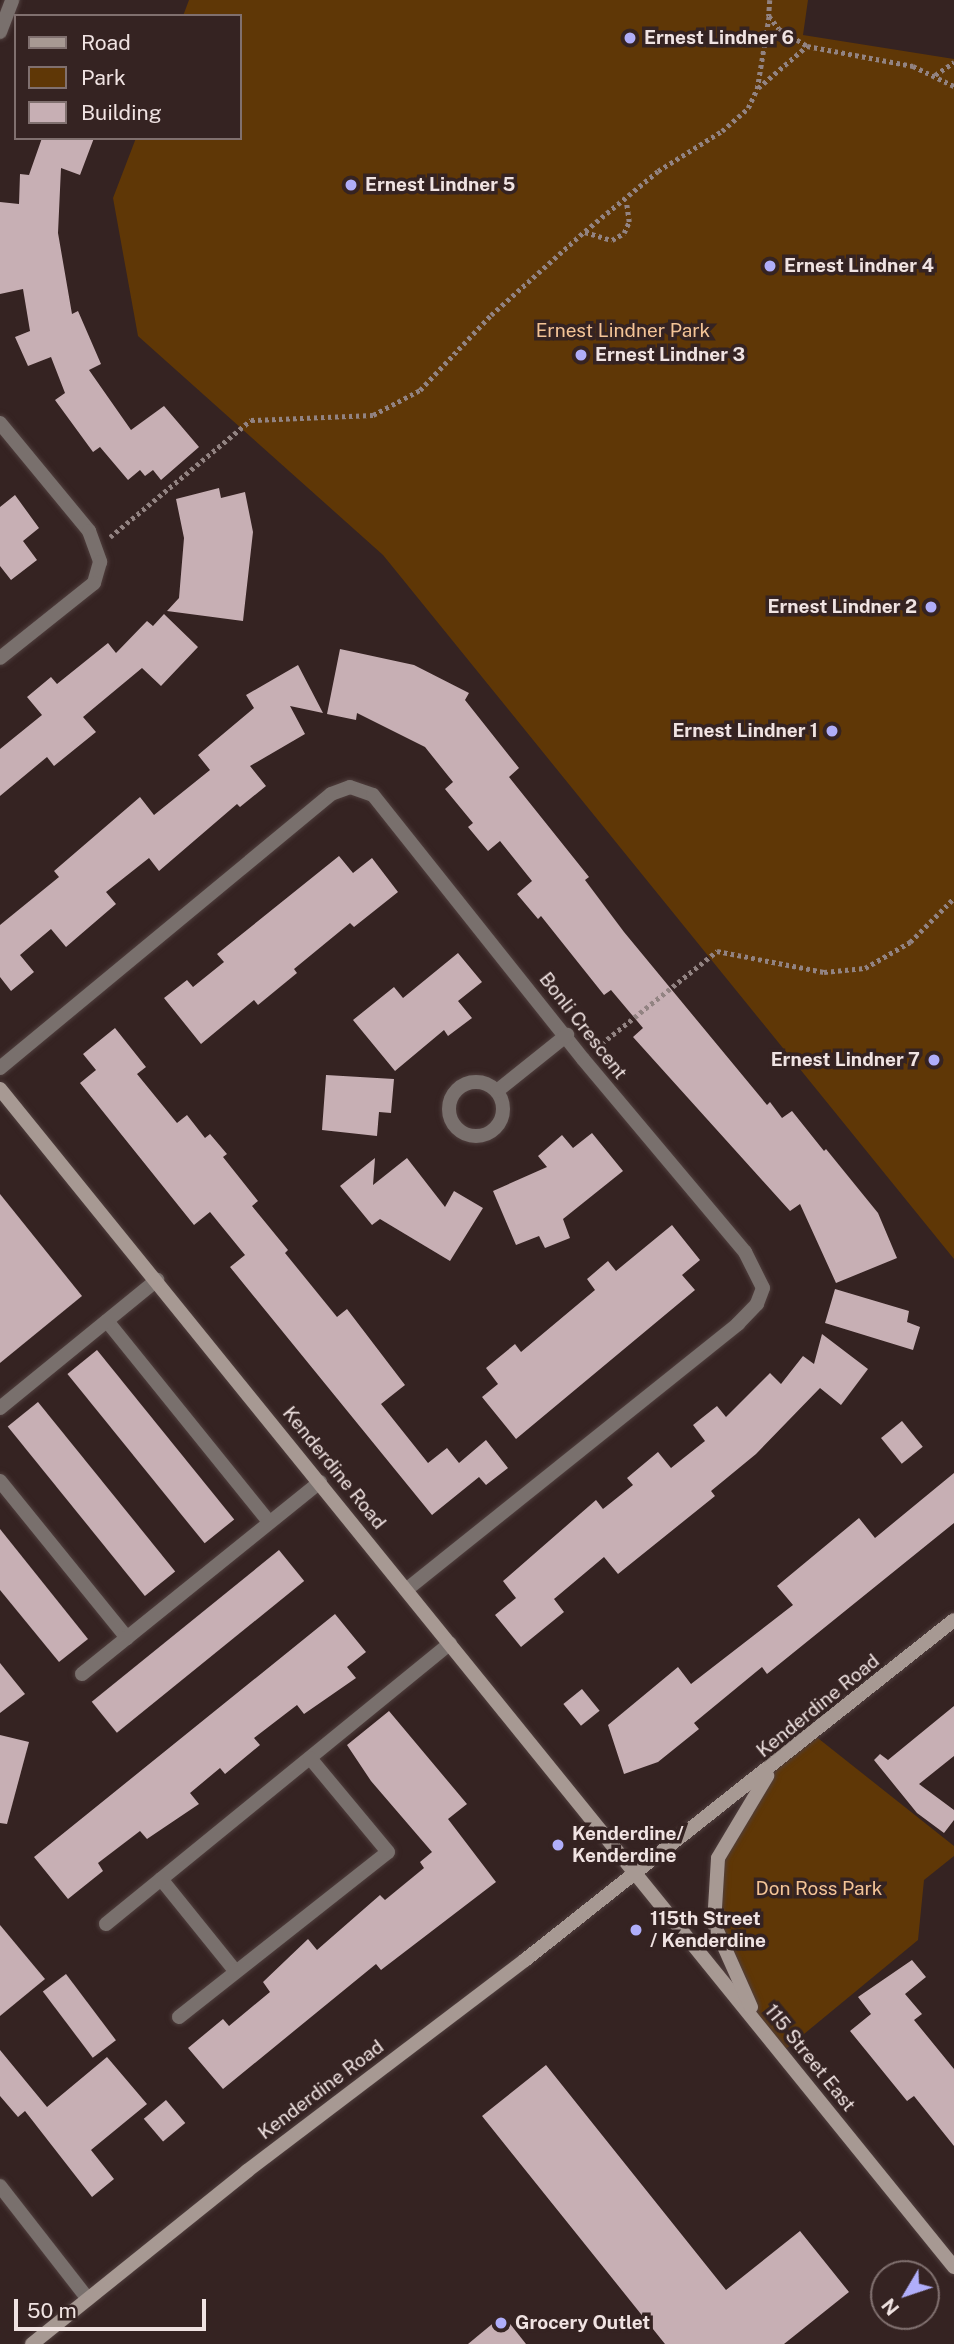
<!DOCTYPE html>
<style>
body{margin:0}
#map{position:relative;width:954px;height:2344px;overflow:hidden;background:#352322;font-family:"Public Sans",sans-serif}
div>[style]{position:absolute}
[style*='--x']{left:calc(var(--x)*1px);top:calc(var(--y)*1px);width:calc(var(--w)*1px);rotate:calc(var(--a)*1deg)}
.green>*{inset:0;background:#5f3706}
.building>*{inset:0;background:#c7afb4;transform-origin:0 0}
.path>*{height:4.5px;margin-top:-2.25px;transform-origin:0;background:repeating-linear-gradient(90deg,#928382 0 3.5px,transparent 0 7px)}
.roads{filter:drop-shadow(0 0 2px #4f3e3d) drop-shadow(0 0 2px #4f3e3d)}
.street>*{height:14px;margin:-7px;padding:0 7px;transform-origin:7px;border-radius:7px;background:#79706d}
.street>.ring{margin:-7px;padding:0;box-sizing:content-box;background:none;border:14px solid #79706d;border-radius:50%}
.secondary>*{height:14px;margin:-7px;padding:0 7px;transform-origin:7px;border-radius:7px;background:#a79993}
.dots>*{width:19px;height:19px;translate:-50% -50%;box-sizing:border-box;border:4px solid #352322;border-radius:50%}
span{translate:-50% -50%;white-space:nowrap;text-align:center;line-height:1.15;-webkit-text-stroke:7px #352322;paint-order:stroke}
.poi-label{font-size:19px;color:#f0e3e2;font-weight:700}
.left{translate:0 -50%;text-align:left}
.right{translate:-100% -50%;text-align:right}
.park-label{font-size:19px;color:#f4c497}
.street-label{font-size:19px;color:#f0e3e2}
.legend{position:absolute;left:14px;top:14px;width:228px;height:126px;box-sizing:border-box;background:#352322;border:2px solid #80706f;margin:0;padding:9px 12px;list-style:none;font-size:21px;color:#f0e3e2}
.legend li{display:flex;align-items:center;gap:14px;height:35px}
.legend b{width:35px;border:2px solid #80706f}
.north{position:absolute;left:870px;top:2260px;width:70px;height:70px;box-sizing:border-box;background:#352322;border:2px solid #80706f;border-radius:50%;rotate:231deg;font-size:19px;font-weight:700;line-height:28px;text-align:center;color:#f0e3e2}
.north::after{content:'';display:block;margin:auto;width:24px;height:32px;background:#b0aefa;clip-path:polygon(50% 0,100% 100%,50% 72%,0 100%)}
.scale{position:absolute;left:14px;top:2299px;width:192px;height:32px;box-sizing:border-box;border:4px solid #f0e3e2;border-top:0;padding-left:9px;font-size:21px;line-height:24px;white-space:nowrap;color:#f0e3e2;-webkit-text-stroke:5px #352322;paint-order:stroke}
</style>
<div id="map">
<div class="green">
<div style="clip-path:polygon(189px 0,808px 0,803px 35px,954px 59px,954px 1259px,383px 555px,138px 336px,113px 198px,136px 138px,240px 138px,240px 16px,183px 16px)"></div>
<div style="clip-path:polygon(814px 1735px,954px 1846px,954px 1856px,924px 1880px,918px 1940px,781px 2053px,760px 2028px,714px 1924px,718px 1858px,771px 1769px)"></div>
</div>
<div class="building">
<div style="clip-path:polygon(42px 138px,94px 138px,80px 175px,61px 168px,58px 233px,72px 314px,78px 311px,101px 364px,89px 370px,131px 430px,164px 406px,199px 447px,161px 480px,153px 470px,145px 476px,140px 470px,128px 480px,100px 447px,93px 452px,55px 400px,65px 393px,51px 357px,28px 366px,15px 337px,30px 331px,23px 289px,0 294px,0 202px,19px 204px,20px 174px,29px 175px)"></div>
<div style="clip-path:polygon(219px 488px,221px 498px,245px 492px,253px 532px,243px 621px,167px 611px,179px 598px,184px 538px,176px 499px)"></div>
<div style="clip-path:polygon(15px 495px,39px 528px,23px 541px,37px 560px,11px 580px,0 566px,0 507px)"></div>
<div style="clip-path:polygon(164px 614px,198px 647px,161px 686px,142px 668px,83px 717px,96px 732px,54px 766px,47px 757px,0 796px,0 749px,42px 715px,27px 697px,51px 677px,57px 684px,108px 643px,116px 653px,147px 621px,153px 626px)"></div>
<div style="clip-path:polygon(340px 649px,414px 665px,469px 693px,465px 700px,519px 768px,509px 777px,589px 877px,585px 880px,624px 932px,767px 1105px,770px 1102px,782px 1118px,792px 1111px,824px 1151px,826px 1149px,878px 1213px,897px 1258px,836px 1283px,800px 1204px,790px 1211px,633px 1037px,643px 1028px,611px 990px,604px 995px,541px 916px,538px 919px,517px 894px,532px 881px,500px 841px,488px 851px,468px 827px,473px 823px,445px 789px,453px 782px,425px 747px,357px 713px,356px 720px,327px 714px)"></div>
<div style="clip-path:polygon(298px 665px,323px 713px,290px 706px,305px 734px,250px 766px,266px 786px,240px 807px,237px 804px,159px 871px,149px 858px,106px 892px,116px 904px,66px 947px,51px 929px,20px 955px,34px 972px,11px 991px,0 977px,0 925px,59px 877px,54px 871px,140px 797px,154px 815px,210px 770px,198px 755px,254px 708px,246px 695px)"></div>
<div style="clip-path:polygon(339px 856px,353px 873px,372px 858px,398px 892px,354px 927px,350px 923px,294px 969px,297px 973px,258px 1005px,254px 1000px,201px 1044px,164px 998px,187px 980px,193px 987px,224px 962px,217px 954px)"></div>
<div style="clip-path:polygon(458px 953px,482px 982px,458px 1001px,472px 1018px,448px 1036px,444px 1030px,395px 1071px,353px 1020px,394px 987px,403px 998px)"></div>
<div style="clip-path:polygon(115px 1028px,146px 1067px,137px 1074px,177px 1123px,187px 1115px,205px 1138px,210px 1134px,227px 1154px,223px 1157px,258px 1201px,252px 1206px,288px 1250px,285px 1253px,337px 1317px,347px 1309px,405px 1385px,381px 1404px,428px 1463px,447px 1448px,459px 1463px,486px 1440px,508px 1468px,486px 1485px,479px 1477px,432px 1515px,230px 1267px,245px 1255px,210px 1212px,194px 1225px,80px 1083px,96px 1070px,83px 1054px)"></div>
<div style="clip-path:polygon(326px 1075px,394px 1079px,391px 1113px,379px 1112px,377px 1136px,322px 1130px)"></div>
<div style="clip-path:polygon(592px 1133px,623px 1171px,563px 1219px,570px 1238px,545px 1248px,539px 1236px,516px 1245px,493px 1191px,547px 1167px,538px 1156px,562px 1135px,573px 1148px)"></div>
<div style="clip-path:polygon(375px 1158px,373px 1185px,407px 1158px,445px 1207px,454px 1191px,483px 1208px,450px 1261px,380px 1219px,372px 1225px,340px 1186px)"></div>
<div style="clip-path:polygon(0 1194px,82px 1296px,0 1363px)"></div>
<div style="clip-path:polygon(672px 1225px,700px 1260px,682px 1275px,695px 1290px,516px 1439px,482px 1397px,498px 1384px,486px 1368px,515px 1344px,521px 1352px,595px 1290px,587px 1279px,608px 1261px,616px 1271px)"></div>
<div style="clip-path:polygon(835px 1289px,909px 1311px,907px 1322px,920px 1327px,913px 1350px,825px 1323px)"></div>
<div style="clip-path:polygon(822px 1334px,868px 1369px,841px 1405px,820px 1388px,756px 1454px,711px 1491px,715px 1496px,618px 1574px,604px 1557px,554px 1599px,564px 1612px,521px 1647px,495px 1615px,516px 1598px,503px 1581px,596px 1500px,603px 1509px,633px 1485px,627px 1478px,658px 1452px,671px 1468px,705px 1441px,693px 1425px,717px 1406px,726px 1417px,770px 1373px,781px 1384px,803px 1356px,814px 1364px)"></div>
<div style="left:97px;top:1350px;width:218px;height:38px;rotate:51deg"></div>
<div style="left:38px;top:1402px;width:218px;height:39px;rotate:51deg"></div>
<div style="left:902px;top:1421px;width:33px;height:27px;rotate:51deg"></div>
<div style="clip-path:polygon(954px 1473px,954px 1523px,767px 1674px,762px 1667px,694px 1723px,699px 1729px,658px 1762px,624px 1774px,608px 1725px,678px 1667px,691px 1684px,793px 1605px,777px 1586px,859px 1518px,875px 1538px)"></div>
<div style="clip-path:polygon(0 1529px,88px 1639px,59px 1662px,0 1590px)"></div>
<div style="left:279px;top:1550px;width:40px;height:241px;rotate:51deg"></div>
<div style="clip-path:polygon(335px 1614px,366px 1652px,347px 1667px,356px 1678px,304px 1714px,297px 1705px,254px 1738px,260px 1745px,225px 1774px,220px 1768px,190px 1793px,199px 1804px,147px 1839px,140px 1831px,98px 1863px,103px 1871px,68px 1899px,34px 1857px)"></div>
<div style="clip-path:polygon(0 1663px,25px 1694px,0 1713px)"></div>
<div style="left:582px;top:1689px;width:28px;height:24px;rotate:51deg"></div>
<div style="clip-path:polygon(954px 1706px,954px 1756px,919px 1784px,954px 1810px,954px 1820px,944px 1833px,917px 1813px,874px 1760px,880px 1754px,888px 1760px)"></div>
<div style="clip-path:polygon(389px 1711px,467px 1804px,448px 1819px,496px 1882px,381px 1970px,376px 1964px,223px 2089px,188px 2048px,223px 2019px,229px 2026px,270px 1992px,263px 1982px,308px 1939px,317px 1950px,380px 1895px,385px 1900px,424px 1868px,420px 1862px,432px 1852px,371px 1781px,347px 1745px)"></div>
<div style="clip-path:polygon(0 1735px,29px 1742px,7px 1824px,0 1823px)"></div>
<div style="clip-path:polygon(0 1925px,45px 1979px,0 2016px)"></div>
<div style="clip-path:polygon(912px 1960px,926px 1977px,905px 1994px,922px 2014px,914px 2020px,954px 2069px,954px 2146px,914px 2096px,907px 2101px,850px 2031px,871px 2014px,858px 1997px)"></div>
<div style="left:66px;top:1974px;width:83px;height:29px;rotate:53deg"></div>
<div style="clip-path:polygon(0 2050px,47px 2107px,107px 2057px,147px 2104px,91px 2150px,114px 2179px,92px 2197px,25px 2111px,18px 2117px,0 2096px)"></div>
<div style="clip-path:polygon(546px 2065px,726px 2290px,800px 2231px,849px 2292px,784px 2344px,665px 2344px,482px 2116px)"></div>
<div style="left:166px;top:2100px;width:30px;height:29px;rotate:50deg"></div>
<div style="clip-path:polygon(503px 2315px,526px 2344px,468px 2344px)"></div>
</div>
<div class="path">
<div style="--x:770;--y:0;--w:16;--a:94"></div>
<div style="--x:769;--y:16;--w:16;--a:52"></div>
<div style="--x:779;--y:29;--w:33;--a:31"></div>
<div style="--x:807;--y:46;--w:108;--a:10.7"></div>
<div style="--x:913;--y:66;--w:46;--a:26"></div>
<div style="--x:935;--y:75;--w:23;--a:-34"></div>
<div style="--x:758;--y:88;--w:65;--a:-40.6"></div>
<div style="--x:585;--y:232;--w:28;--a:17"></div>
<div style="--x:612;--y:240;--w:14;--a:-30"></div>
<div style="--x:624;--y:233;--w:12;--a:-66"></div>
<div style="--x:629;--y:222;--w:21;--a:-98"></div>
<div style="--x:110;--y:537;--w:183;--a:-39.7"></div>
<div style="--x:251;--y:420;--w:122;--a:-2.3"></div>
<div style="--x:373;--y:415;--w:53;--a:-28"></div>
<div style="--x:420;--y:390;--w:103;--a:-46.6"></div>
<div style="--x:491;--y:315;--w:126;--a:-41.8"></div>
<div style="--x:585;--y:231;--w:94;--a:-39.4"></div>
<div style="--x:658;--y:171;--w:75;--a:-32"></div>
<div style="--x:722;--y:131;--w:35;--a:-41"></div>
<div style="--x:748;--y:108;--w:21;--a:-65"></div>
<div style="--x:757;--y:89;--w:74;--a:-80.7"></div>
<div style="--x:596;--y:1048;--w:155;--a:-38.7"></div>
<div style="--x:717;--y:951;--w:109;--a:11.1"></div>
<div style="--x:824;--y:972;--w:41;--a:-5.6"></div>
<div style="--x:865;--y:968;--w:52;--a:-30"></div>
<div style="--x:910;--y:942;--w:62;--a:-45"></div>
</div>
<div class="roads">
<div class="street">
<div style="--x:0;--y:32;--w:34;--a:-69"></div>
<div style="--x:0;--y:423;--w:140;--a:50.5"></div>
<div style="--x:89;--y:531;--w:33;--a:70"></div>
<div style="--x:100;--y:562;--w:22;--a:106"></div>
<div style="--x:94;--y:583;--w:120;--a:141.4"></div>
<div style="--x:0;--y:1068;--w:430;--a:-39.6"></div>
<div style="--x:331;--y:794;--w:20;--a:-20"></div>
<div style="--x:350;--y:787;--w:24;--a:19"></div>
<div style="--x:373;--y:795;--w:337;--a:51.5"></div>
<div style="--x:583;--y:1059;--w:252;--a:50"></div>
<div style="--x:745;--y:1252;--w:40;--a:63.4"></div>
<div style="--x:763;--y:1288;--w:17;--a:111"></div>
<div style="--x:757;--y:1304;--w:28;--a:134"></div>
<div style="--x:738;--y:1324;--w:424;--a:141.3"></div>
<div class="ring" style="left:449px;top:1082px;width:40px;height:40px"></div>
<div style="--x:497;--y:1091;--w:90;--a:-38.7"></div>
<div style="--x:107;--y:1321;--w:258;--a:51.1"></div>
<div style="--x:0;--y:1408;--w:203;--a:-39.2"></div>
<div style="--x:0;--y:1481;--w:202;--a:51"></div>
<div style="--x:82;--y:1674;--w:306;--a:-38.9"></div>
<div style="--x:161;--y:1879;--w:119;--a:51.1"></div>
<div style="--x:106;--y:1924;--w:444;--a:-39.2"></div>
<div style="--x:179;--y:2017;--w:266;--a:-38.3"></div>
<div style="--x:388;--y:1852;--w:122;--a:-129.7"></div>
<div style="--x:0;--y:2186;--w:143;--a:52.1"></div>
</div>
<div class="secondary">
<div style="--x:0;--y:1089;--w:1516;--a:51"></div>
<div style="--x:751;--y:2007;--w:91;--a:-114"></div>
<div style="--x:714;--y:1924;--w:66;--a:-86.5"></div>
<div style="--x:718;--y:1858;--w:96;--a:-59.1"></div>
<div style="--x:32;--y:2344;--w:276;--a:-38.8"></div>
<div style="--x:247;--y:2171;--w:349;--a:-37.2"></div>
<div style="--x:525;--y:1960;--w:547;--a:-38.4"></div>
</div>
</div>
<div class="dots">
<div style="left:630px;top:38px;background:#b0aefa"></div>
<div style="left:351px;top:185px;background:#b0aefa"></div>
<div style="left:770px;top:266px;background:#b0aefa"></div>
<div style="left:581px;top:355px;background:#b0aefa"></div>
<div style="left:931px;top:607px;background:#b0aefa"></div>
<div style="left:832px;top:731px;background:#b0aefa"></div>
<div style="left:934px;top:1060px;background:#b0aefa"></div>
<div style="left:558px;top:1845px;background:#b0aefa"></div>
<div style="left:636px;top:1930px;background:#b0aefa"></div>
<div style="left:501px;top:2323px;background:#b0aefa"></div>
</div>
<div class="poi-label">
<span class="left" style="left:644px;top:38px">Ernest Lindner 6</span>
<span class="left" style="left:365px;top:185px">Ernest Lindner 5</span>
<span class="left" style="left:784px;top:266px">Ernest Lindner 4</span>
<span class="left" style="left:595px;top:355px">Ernest Lindner 3</span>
<span class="right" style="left:917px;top:607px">Ernest Lindner 2</span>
<span class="right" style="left:818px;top:731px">Ernest Lindner 1</span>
<span class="right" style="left:920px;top:1060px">Ernest Lindner 7</span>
<span class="left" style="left:572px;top:1845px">Kenderdine/<br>Kenderdine</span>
<span class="left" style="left:650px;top:1930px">115th Street<br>/ Kenderdine</span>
<span class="left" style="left:515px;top:2323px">Grocery Outlet</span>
</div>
<div class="park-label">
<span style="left:623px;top:331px">Ernest Lindner Park</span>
<span style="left:819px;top:1889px">Don Ross Park</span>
</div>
<div class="street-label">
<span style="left:583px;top:1026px;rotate:52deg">Bonli Crescent</span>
<span style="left:334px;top:1468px;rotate:51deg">Kenderdine Road</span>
<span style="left:818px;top:1706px;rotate:-39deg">Kenderdine Road</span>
<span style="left:810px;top:2058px;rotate:51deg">115 Street East</span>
<span style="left:321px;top:2090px;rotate:-37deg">Kenderdine Road</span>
</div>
<ul class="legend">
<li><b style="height:9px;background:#a79993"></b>Road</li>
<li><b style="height:19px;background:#5f3706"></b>Park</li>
<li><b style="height:19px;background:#c7afb4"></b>Building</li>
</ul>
<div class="north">N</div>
<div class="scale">50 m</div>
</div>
